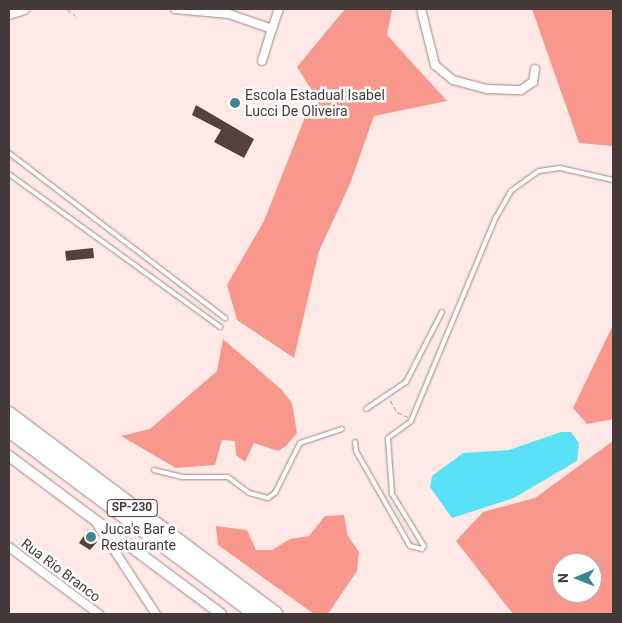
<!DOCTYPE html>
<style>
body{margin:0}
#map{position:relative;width:622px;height:623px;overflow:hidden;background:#fee9e6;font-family:Roboto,sans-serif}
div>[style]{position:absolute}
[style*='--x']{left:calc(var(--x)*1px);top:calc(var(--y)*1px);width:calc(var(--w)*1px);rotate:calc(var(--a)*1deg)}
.forest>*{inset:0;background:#f8978b}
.water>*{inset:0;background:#5be1f5}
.building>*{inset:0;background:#54413e;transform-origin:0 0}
.path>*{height:1px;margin-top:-0.5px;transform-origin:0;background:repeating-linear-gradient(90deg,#b2a2a0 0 5px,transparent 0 7.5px)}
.roads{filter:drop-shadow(0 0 1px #9e8784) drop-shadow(0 0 1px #9e8784)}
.lane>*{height:4px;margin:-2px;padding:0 2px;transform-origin:2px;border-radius:2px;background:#fff}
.street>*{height:8px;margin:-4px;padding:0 4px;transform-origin:4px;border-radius:4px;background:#fff}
.secondary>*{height:10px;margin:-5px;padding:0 5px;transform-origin:5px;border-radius:5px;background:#fff}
.highway>*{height:14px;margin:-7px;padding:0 7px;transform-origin:7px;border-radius:7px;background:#fff}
.dots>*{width:14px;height:14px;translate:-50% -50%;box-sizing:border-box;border:2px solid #fff;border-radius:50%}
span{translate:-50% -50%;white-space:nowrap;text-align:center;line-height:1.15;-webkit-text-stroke:5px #fff;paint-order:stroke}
.shield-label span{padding:1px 4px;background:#fff;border:1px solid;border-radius:4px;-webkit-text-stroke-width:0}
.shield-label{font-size:12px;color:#443a39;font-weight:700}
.poi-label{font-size:14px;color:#443a39}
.left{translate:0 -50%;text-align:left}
.street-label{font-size:14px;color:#443a39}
.frame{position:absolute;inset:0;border:10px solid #443a39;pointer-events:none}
.north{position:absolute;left:552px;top:553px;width:50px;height:50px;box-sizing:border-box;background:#fff;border:1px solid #b4b0b0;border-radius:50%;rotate:269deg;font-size:14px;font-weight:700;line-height:20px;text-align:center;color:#443a39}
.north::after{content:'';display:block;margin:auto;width:18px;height:22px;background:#3f8590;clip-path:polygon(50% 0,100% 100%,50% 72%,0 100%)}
</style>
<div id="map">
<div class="forest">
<div style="clip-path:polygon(345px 9px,392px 9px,387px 35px,447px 101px,374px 116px,350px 184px,319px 251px,294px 358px,237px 320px,227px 285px,264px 221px,314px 94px,297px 67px)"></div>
<div style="clip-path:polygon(532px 9px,613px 9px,613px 146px,579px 143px)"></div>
<div style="clip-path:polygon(613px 325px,613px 419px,587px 424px,573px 408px)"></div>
<div style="clip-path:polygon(223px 339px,282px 390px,292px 403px,297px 433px,286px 446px,278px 451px,254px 443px,245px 462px,236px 455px,235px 441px,222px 440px,215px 465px,176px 468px,121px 436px,150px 429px,217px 371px)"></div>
<div style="clip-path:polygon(evenodd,613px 441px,613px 614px,513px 614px,456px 541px,483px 512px,535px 498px,613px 441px,562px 563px,592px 563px,592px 593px,562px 593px,562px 563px)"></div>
<div style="clip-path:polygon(344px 515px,348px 536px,359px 552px,357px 571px,328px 614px,314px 614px,218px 545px,216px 526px,247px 530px,256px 550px,272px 550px,290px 539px,309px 536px,325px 516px)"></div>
</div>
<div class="water">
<div style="clip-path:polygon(561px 432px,571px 432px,579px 443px,577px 461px,514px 498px,452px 518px,430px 487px,432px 476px,463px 453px,509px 450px)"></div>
</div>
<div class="building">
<div style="clip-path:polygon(196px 105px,254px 139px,244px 158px,214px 142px,221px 130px,192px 115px)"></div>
<div style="left:93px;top:248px;width:10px;height:28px;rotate:84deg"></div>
<div style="clip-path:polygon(88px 530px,97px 542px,90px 550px,79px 543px)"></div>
</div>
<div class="path">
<div style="--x:67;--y:9;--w:11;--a:38"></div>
<div style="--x:390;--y:400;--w:14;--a:60"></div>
<div style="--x:397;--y:412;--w:12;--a:24"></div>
</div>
<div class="roads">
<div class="lane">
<div style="--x:9;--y:153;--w:272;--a:37.4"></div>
<div style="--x:9;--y:174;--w:261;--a:35.9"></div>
<div style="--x:366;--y:409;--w:48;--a:-34"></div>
<div style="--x:406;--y:382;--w:79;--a:-62.8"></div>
<div style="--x:355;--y:442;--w:9;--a:84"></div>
<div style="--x:356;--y:451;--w:109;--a:60.4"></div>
<div style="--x:410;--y:546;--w:12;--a:14"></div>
<div style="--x:422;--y:549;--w:4;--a:-56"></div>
<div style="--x:424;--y:546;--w:61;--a:-121.6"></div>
<div style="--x:392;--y:494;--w:56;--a:-94.1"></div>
<div style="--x:388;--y:438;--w:29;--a:-36"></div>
<div style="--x:411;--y:421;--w:219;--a:-67.4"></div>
<div style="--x:495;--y:219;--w:32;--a:-60"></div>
<div style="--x:511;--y:191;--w:34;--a:-36"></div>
<div style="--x:539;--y:171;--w:21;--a:-8"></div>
<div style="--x:560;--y:168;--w:54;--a:12.8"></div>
<div style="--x:154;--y:470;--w:30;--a:14"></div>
<div style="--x:183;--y:477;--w:45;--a:0"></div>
<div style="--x:228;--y:477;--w:26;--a:37"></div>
<div style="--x:249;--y:493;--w:20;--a:15"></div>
<div style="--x:268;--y:498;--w:9;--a:-36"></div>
<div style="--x:275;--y:493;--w:56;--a:-63.4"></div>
<div style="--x:300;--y:443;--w:44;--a:-18.4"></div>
</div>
<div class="street">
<div style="--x:175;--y:9;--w:54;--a:5.3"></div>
<div style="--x:229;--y:14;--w:46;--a:19.2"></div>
<div style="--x:272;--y:29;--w:21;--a:-71"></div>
<div style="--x:421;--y:9;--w:58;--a:76"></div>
<div style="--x:435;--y:65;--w:23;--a:40"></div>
<div style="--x:453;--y:80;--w:35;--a:15"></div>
<div style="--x:487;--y:89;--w:34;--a:2"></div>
<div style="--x:521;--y:90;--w:14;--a:-34"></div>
<div style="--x:533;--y:82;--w:13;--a:-81"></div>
<div style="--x:262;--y:61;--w:34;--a:-73"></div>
<div style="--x:97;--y:524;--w:108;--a:56.8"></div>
<div style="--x:9;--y:547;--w:112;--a:36.7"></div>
</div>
<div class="secondary">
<div style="--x:9;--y:14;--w:16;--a:-18"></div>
<div style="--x:9;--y:456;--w:264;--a:36.7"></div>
</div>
<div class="highway">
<div style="--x:9;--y:414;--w:333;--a:36.9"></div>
<div style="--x:9;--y:430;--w:308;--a:36.7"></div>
</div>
</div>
<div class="dots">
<div style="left:235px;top:103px;background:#3f8590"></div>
<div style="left:91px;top:537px;background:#3f8590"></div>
</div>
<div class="shield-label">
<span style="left:132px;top:508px">SP-230</span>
</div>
<div class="poi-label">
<span class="left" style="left:245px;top:103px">Escola Estadual Isabel<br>Lucci De Oliveira</span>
<span class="left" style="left:101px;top:537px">Juca's Bar e<br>Restaurante</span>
</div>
<div class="street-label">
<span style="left:61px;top:570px;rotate:37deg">Rua Rio Branco</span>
</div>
<div class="frame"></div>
<div class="north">N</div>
</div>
